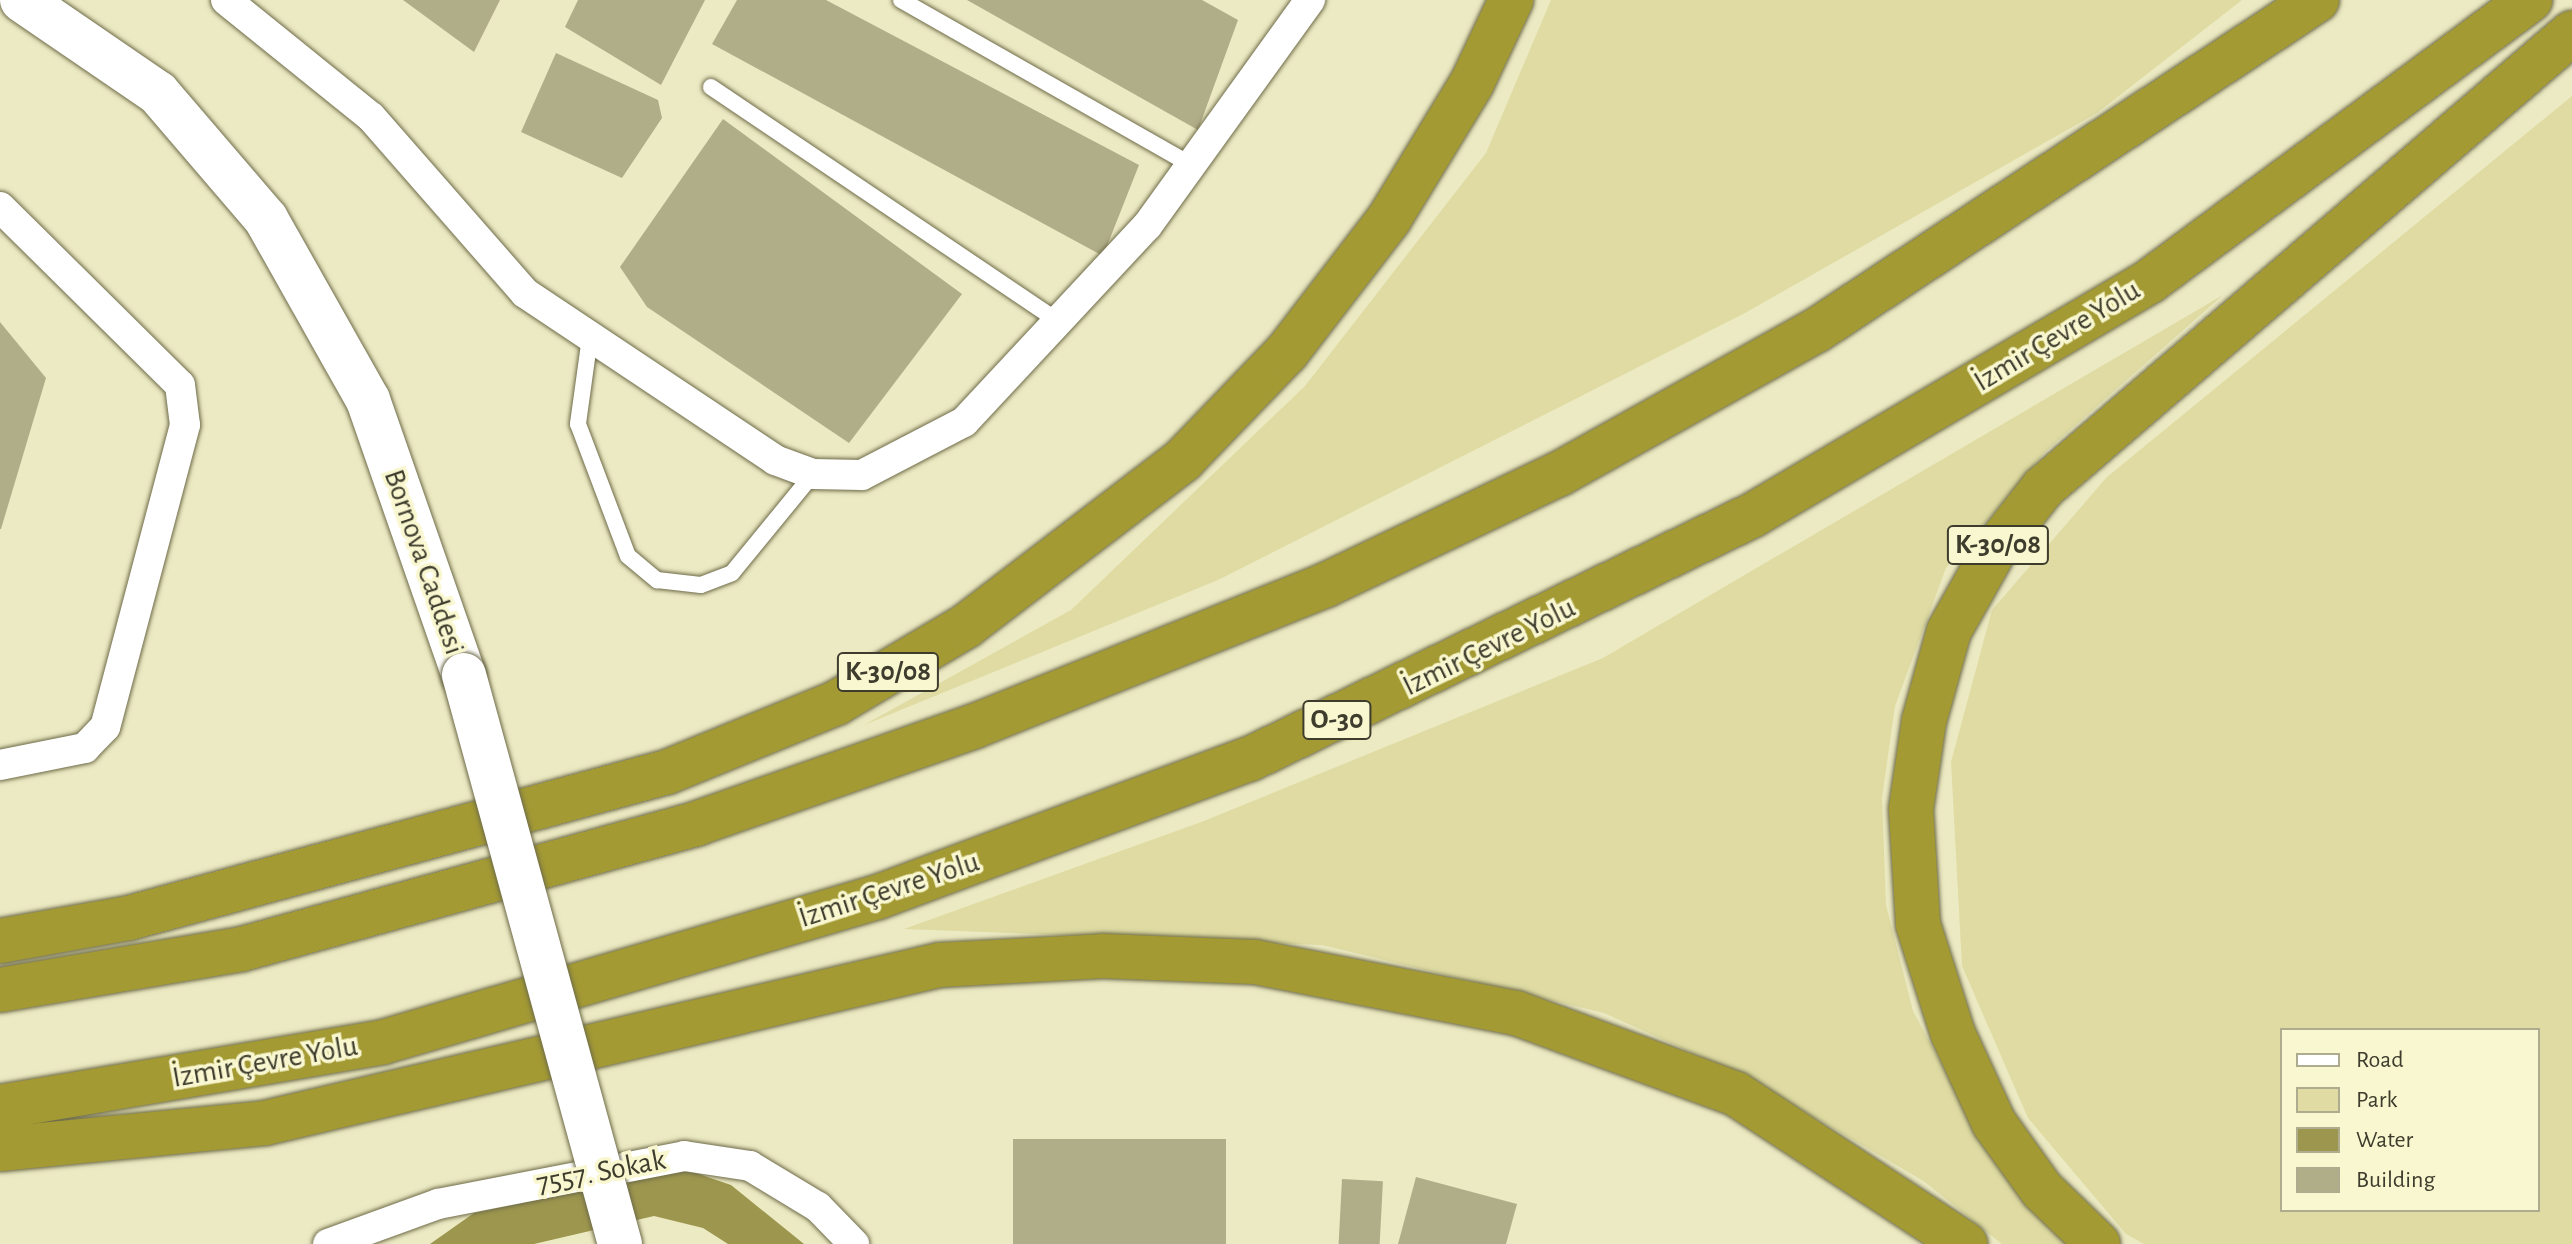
<!DOCTYPE html>
<meta charset="utf-8">
<style>
body{margin:0}
#map{position:relative;width:2572px;height:1244px;overflow:hidden;background:#eceac3;font-family:"Alegreya Sans",sans-serif}
div>[style]{position:absolute}
[style*='--x']{left:calc(var(--x)*1px);top:calc(var(--y)*1px);width:calc(var(--w)*1px);rotate:calc(var(--a)*1deg)}
.green>*{inset:0;background:#dfdba3}
.water>*{inset:0;background:#9d964e}
.building>*{inset:0;background:#b0ad89;transform-origin:0 0}
.roads{filter:drop-shadow(0 0 2px #6e6b49) drop-shadow(0 0 2px #6e6b49)}
.lane>*{height:16px;margin:-8px;padding:0 8px;transform-origin:8px;border-radius:8px;background:#fff}
.street>*{height:30px;margin:-15px;padding:0 15px;transform-origin:15px;border-radius:15px;background:#fff}
.secondary>*{height:44px;margin:-22px;padding:0 22px;transform-origin:22px;border-radius:22px;background:#fff}
.highway>*{height:44px;margin:-22px;padding:0 22px;transform-origin:22px;border-radius:22px;background:#a39a34}
.bridges{filter:drop-shadow(0 0 2px #6e6b49) drop-shadow(0 0 2px #6e6b49)}
.secondary-bridge>*{height:44px;margin:-22px;padding:0 22px;transform-origin:22px;border-radius:22px;background:#fff}
span{translate:-50% -50%;white-space:nowrap;text-align:center;line-height:1.15;-webkit-text-stroke:7px #f9f7d0;paint-order:stroke}
.shield-label span{padding:2px 6px;background:#f9f7d0;border:2px solid;border-radius:6px;-webkit-text-stroke-width:0}
.shield-label{font-size:28px;color:#3d3c2d;font-weight:700}
.street-label{font-size:30px;color:#3d3c2d}
.legend{position:absolute;left:2280px;top:1028px;width:260px;height:184px;box-sizing:border-box;background:#f9f7d0;border:2px solid #aeac8f;margin:0;padding:10px 14px;list-style:none;font-size:24px;color:#3d3c2d}
.legend li{display:flex;align-items:center;gap:16px;height:40px}
.legend b{width:40px;border:2px solid #aeac8f}
</style>
<div id="map">
<div class="green">
<div style="clip-path:polygon(1551px 0,2242px 0,2097px 113px,1745px 313px,1218px 580px,864px 725px,1071px 610px,1305px 386px,1486px 153px)"></div>
<div style="clip-path:polygon(evenodd,2572px 96px,2572px 1244px,2144px 1244px,2126px 1234px,2028px 1118px,1962px 966px,1951px 762px,1992px 610px,2107px 477px,2572px 96px,2282px 1030px,2538px 1030px,2538px 1210px,2282px 1210px,2282px 1030px)"></div>
<div style="clip-path:polygon(2223px 295px,2045px 452px,1946px 568px,1895px 706px,1882px 798px,1886px 905px,1913px 1011px,1957px 1094px,2071px 1244px,2002px 1244px,1925px 1182px,1748px 1078px,1604px 1013px,1322px 945px,904px 929px,1204px 821px,1603px 658px)"></div>
</div>
<div class="water">
<div style="clip-path:polygon(684px 1169px,731px 1185px,804px 1244px,728px 1244px,703px 1228px,654px 1216px,534px 1244px,430px 1244px,474px 1213px)"></div>
</div>
<div class="building">
<div style="clip-path:polygon(403px 0,500px 0,474px 52px)"></div>
<div style="clip-path:polygon(578px 0,705px 0,661px 85px,565px 27px)"></div>
<div style="clip-path:polygon(737px 0,826px 0,1139px 165px,1103px 256px,712px 44px)"></div>
<div style="clip-path:polygon(967px 0,1202px 0,1238px 20px,1198px 130px)"></div>
<div style="clip-path:polygon(556px 53px,658px 100px,662px 118px,622px 178px,521px 132px)"></div>
<div style="clip-path:polygon(723px 119px,962px 294px,849px 443px,647px 307px,620px 267px)"></div>
<div style="clip-path:polygon(0 322px,46px 378px,1px 529px,0 529px)"></div>
<div style="left:1013px;top:1139px;width:213px;height:105px"></div>
<div style="clip-path:polygon(1416px 1177px,1517px 1204px,1506px 1244px,1398px 1244px)"></div>
<div style="left:1342px;top:1179px;width:41px;height:65px;rotate:3deg"></div>
</div>
<div class="roads">
<div class="lane">
<div style="--x:901;--y:0;--w:335;--a:29.6"></div>
<div style="--x:711;--y:87;--w:419;--a:34"></div>
<div style="--x:590;--y:337;--w:88;--a:97.9"></div>
<div style="--x:578;--y:424;--w:141;--a:69.3"></div>
<div style="--x:628;--y:556;--w:38;--a:40"></div>
<div style="--x:657;--y:580;--w:44;--a:6.5"></div>
<div style="--x:701;--y:585;--w:33;--a:-21"></div>
<div style="--x:732;--y:573;--w:128;--a:-50.7"></div>
</div>
<div class="street">
<div style="--x:226;--y:0;--w:186;--a:38.9"></div>
<div style="--x:371;--y:117;--w:234;--a:48.8"></div>
<div style="--x:525;--y:293;--w:301;--a:33.7"></div>
<div style="--x:775;--y:460;--w:40;--a:20.2"></div>
<div style="--x:813;--y:474;--w:49;--a:1.2"></div>
<div style="--x:862;--y:475;--w:115;--a:-27.5"></div>
<div style="--x:964;--y:422;--w:268;--a:-47"></div>
<div style="--x:1147;--y:226;--w:279;--a:-54.2"></div>
<div style="--x:0;--y:207;--w:253;--a:44.7"></div>
<div style="--x:180;--y:385;--w:40;--a:82.9"></div>
<div style="--x:185;--y:425;--w:312;--a:104.8"></div>
<div style="--x:105;--y:727;--w:29;--a:134"></div>
<div style="--x:85;--y:748;--w:87;--a:168.7"></div>
<div style="--x:328;--y:1244;--w:117;--a:-20"></div>
<div style="--x:438;--y:1204;--w:251;--a:-11"></div>
<div style="--x:684;--y:1156;--w:67;--a:8.6"></div>
<div style="--x:750;--y:1166;--w:79;--a:31.1"></div>
<div style="--x:818;--y:1207;--w:52;--a:45.8"></div>
</div>
<div class="secondary">
<div style="--x:22;--y:0;--w:165;--a:34.4"></div>
<div style="--x:158;--y:93;--w:166;--a:49.4"></div>
<div style="--x:266;--y:219;--w:208;--a:60.6"></div>
<div style="--x:368;--y:400;--w:291;--a:70.8"></div>
</div>
<div class="highway">
<div style="--x:0;--y:941;--w:131;--a:-10.1"></div>
<div style="--x:129;--y:918;--w:557;--a:-15.18"></div>
<div style="--x:667;--y:772;--w:183;--a:-22.2"></div>
<div style="--x:836;--y:703;--w:151;--a:-30.6"></div>
<div style="--x:966;--y:626;--w:273;--a:-37.4"></div>
<div style="--x:1183;--y:460;--w:150;--a:-46.1"></div>
<div style="--x:1287;--y:352;--w:168;--a:-52.5"></div>
<div style="--x:1389;--y:219;--w:159;--a:-58.6"></div>
<div style="--x:1472;--y:83;--w:92;--a:-64.8"></div>
<div style="--x:0;--y:990;--w:245;--a:-9.6"></div>
<div style="--x:242;--y:949;--w:473;--a:-15.4"></div>
<div style="--x:698;--y:823;--w:293;--a:-19.3"></div>
<div style="--x:975;--y:726;--w:378;--a:-21.9"></div>
<div style="--x:1326;--y:585;--w:258;--a:-25.5"></div>
<div style="--x:1559;--y:474;--w:295;--a:-29.2"></div>
<div style="--x:1817;--y:330;--w:599;--a:-33.42"></div>
<div style="--x:0;--y:1107;--w:388;--a:-9.6"></div>
<div style="--x:383;--y:1042;--w:516;--a:-16.33"></div>
<div style="--x:878;--y:897;--w:397;--a:-20.4"></div>
<div style="--x:1250;--y:759;--w:559;--a:-25.88"></div>
<div style="--x:1753;--y:515;--w:461;--a:-30.5"></div>
<div style="--x:2150;--y:281;--w:473;--a:-36.5"></div>
<div style="--x:0;--y:1149;--w:266;--a:-5.6"></div>
<div style="--x:265;--y:1123;--w:692;--a:-13.19"></div>
<div style="--x:939;--y:965;--w:164;--a:-3.1"></div>
<div style="--x:1103;--y:956;--w:152;--a:2.3"></div>
<div style="--x:1255;--y:962;--w:266;--a:11.1"></div>
<div style="--x:1516;--y:1013;--w:234;--a:20.2"></div>
<div style="--x:1736;--y:1094;--w:274;--a:33.2"></div>
<div style="--x:2098;--y:1244;--w:78;--a:-136"></div>
<div style="--x:2042;--y:1190;--w:82;--a:-125.6"></div>
<div style="--x:1994;--y:1123;--w:98;--a:-114.7"></div>
<div style="--x:1953;--y:1034;--w:115;--a:-107.7"></div>
<div style="--x:1918;--y:924;--w:115;--a:-93.5"></div>
<div style="--x:1911;--y:809;--w:89;--a:-81.6"></div>
<div style="--x:1924;--y:721;--w:93;--a:-74.5"></div>
<div style="--x:1949;--y:631;--w:94;--a:-60.7"></div>
<div style="--x:1995;--y:549;--w:78;--a:-51.8"></div>
<div style="--x:2043;--y:488;--w:698;--a:-40.7"></div>
</div>
</div>
<div class="bridges">
<div class="secondary-bridge">
<div style="--x:464;--y:675;--w:590;--a:74.67"></div>
</div>
</div>
<div class="shield-label">
<span style="left:1998px;top:545px">K-30/08</span>
<span style="left:888px;top:672px">K-30/08</span>
<span style="left:1337px;top:720px">O-30</span>
</div>
<div class="street-label">
<span style="left:2057px;top:336px;rotate:-31deg">İzmir Çevre Yolu</span>
<span style="left:424px;top:562px;rotate:71deg">Bornova Caddesi</span>
<span style="left:1489px;top:647px;rotate:-26deg">İzmir Çevre Yolu</span>
<span style="left:889px;top:890px;rotate:-18deg">İzmir Çevre Yolu</span>
<span style="left:265px;top:1062px;rotate:-10deg">İzmir Çevre Yolu</span>
<span style="left:601px;top:1172px;rotate:-11deg">7557. Sokak</span>
</div>
<ul class="legend">
<li><b style="height:10px;background:#fff"></b>Road</li>
<li><b style="height:22px;background:#dfdba3"></b>Park</li>
<li><b style="height:22px;background:#9d964e"></b>Water</li>
<li><b style="height:22px;background:#b0ad89"></b>Building</li>
</ul>
</div>
